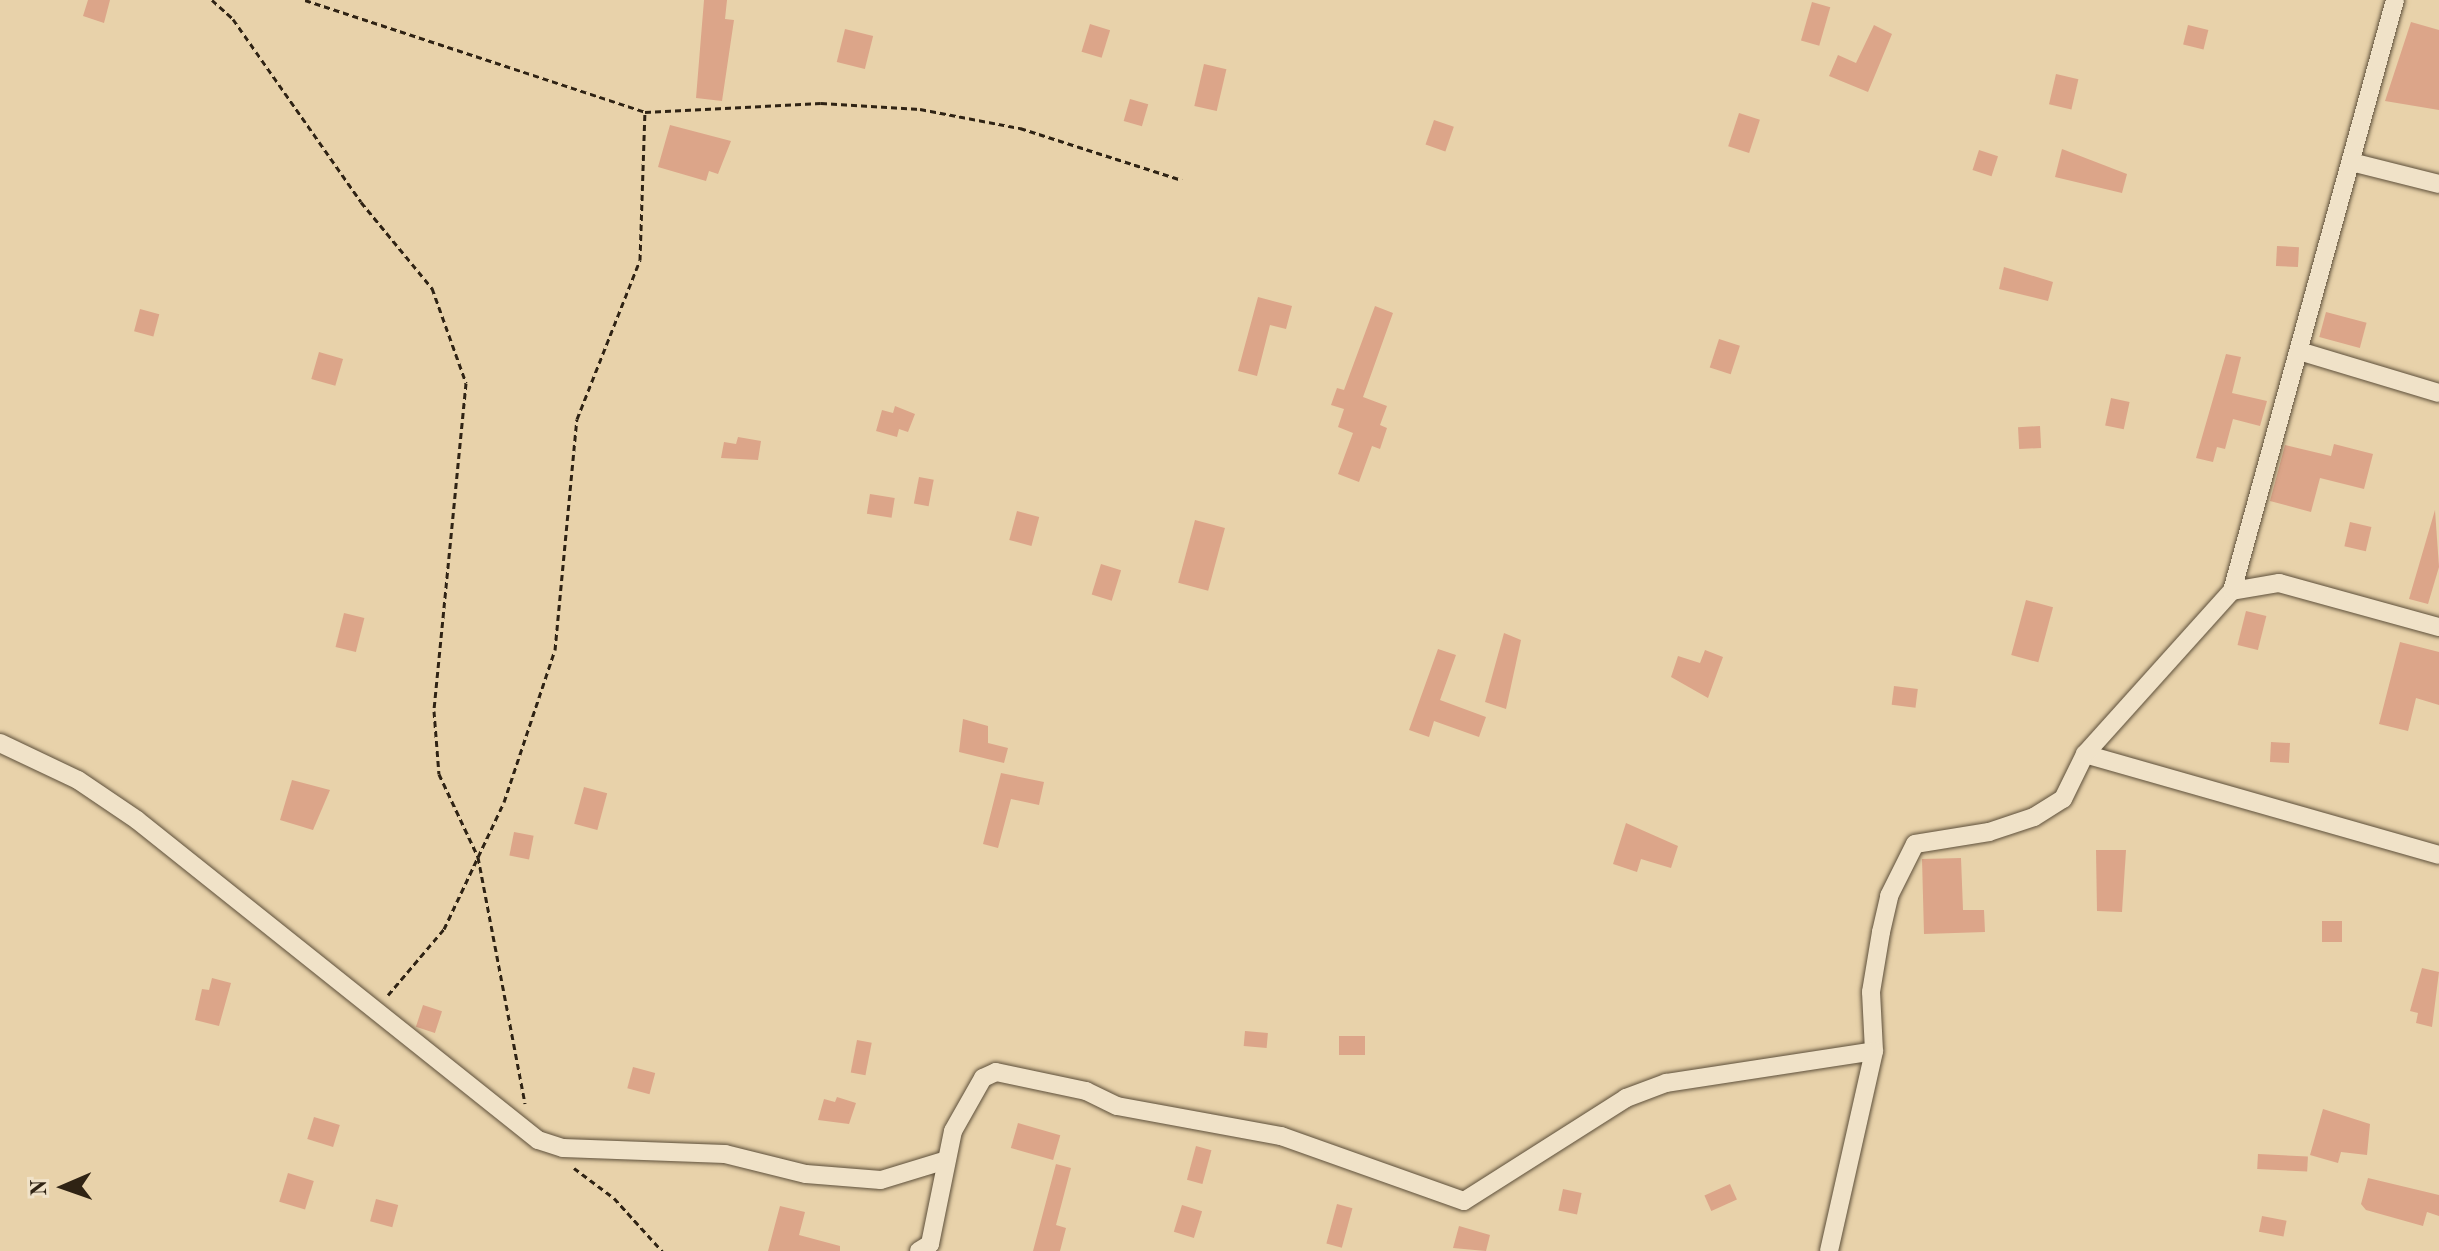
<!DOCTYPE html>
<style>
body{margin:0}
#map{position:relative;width:2439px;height:1251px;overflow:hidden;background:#e8d2aa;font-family:"Old Standard TT",serif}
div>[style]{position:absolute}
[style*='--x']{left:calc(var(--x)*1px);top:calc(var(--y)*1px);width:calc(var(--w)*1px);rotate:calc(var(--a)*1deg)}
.building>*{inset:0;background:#dca589;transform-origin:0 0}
.path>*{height:3px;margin-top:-1.5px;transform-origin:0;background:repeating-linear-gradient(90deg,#2f2314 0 6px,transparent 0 10px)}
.roads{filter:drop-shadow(0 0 2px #5d4f3a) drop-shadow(0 0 2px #5d4f3a)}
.minor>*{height:18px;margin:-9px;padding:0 9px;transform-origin:9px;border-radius:9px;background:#f0e2c8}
span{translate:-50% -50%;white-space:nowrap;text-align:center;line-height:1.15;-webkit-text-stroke:6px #f0e2c8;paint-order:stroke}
.north{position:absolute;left:24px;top:1147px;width:80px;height:80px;-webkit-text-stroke:6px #f0e2c8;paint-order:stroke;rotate:268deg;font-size:22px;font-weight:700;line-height:32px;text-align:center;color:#2f2314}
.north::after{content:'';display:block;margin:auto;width:28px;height:36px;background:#2f2314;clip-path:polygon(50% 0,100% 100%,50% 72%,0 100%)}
</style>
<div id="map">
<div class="building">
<div style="clip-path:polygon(88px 0,110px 0,104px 23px,83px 16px)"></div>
<div style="clip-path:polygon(704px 0,727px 0,725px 19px,734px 20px,722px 101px,696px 98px)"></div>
<div style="left:1812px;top:2px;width:19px;height:40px;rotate:16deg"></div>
<div style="clip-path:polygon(2411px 22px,2439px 30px,2439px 110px,2385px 101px)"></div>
<div style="left:1090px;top:24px;width:21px;height:29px;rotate:17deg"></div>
<div style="clip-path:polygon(1874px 25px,1892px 34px,1868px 92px,1829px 76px,1838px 55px,1856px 63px)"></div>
<div style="left:2188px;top:25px;width:21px;height:20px;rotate:14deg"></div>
<div style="left:845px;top:29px;width:29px;height:34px;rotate:14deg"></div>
<div style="left:1204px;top:64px;width:23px;height:43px;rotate:13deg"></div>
<div style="left:2056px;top:74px;width:23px;height:31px;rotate:13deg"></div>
<div style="left:1130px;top:99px;width:19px;height:23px;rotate:16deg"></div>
<div style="left:1739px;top:113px;width:22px;height:35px;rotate:18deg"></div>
<div style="left:1434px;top:120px;width:21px;height:26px;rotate:19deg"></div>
<div style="clip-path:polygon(670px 125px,731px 141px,718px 174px,709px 171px,706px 181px,658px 167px)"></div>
<div style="clip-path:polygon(2062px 149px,2127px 174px,2122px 193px,2055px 177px)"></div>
<div style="left:1979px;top:150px;width:20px;height:21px;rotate:18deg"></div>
<div style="left:2277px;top:246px;width:22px;height:20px;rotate:3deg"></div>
<div style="clip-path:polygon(2004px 267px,2053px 282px,2048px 301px,1999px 289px)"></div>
<div style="clip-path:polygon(1258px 297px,1292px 306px,1286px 329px,1270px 325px,1257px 376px,1238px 371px)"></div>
<div style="clip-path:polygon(1375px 306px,1393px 313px,1363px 397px,1387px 406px,1380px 425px,1387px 428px,1380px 449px,1372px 446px,1359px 482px,1338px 474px,1353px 433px,1338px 427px,1344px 409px,1331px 405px,1337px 388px,1344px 390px)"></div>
<div style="left:140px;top:309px;width:20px;height:23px;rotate:15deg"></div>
<div style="left:2326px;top:312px;width:42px;height:26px;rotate:15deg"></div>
<div style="left:1719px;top:339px;width:22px;height:30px;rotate:18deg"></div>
<div style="left:319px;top:352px;width:25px;height:28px;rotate:16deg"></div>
<div style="clip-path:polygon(2226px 354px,2241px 357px,2232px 393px,2267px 401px,2260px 426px,2233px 419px,2225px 449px,2217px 447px,2213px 462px,2196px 458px)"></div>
<div style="left:2111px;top:398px;width:19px;height:28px;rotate:12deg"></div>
<div style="clip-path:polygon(895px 406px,915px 414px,908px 432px,899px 429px,897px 437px,876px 431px,882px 410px,893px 413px)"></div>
<div style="left:2040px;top:426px;width:22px;height:22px;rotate:87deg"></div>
<div style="clip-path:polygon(738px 437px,761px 441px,758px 460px,721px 458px,724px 442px,736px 444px)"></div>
<div style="clip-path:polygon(2334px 444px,2373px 454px,2364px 489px,2320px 478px,2311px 512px,2270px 501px,2285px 445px,2331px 456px)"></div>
<div style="left:919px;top:477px;width:15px;height:27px;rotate:11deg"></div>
<div style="left:870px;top:494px;width:25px;height:20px;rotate:9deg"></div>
<div style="clip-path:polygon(2435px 510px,2439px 567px,2428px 604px,2409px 599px)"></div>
<div style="left:1017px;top:511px;width:23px;height:30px;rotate:15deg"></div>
<div style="left:1195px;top:520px;width:31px;height:65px;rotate:15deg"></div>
<div style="left:2350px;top:522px;width:22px;height:25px;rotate:13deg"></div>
<div style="left:1101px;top:564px;width:21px;height:32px;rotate:17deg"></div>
<div style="left:2026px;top:600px;width:28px;height:57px;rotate:15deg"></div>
<div style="left:2246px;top:611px;width:21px;height:35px;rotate:14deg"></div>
<div style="left:344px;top:613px;width:21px;height:35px;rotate:14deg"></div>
<div style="clip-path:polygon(1504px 633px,1521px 640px,1506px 709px,1485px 702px)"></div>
<div style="clip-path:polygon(2400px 642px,2439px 652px,2439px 705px,2416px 698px,2408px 731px,2379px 724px)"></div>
<div style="clip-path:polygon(1438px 649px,1456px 655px,1440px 700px,1486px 717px,1479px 737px,1434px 721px,1429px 737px,1409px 730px)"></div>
<div style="clip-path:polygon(1705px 650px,1723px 657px,1708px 698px,1671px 677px,1678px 656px,1700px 663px)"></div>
<div style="left:1894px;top:686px;width:24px;height:19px;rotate:7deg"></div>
<div style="clip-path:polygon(963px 719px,988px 726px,988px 743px,1008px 748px,1004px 763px,959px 752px)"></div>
<div style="left:2271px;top:742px;width:19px;height:20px;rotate:3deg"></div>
<div style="clip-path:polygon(1001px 773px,1044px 782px,1039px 805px,1011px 799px,998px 848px,983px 844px)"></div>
<div style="clip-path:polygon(292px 780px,330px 790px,313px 830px,280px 820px)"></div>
<div style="left:584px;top:787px;width:24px;height:38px;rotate:15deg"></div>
<div style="clip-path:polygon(1626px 823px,1678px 846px,1671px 868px,1641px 859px,1637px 872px,1613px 864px)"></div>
<div style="left:514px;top:832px;width:20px;height:24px;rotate:11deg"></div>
<div style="clip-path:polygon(2096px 850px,2126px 850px,2122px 912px,2097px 911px)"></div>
<div style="clip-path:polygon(1961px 858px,1963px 910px,1984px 910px,1985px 932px,1924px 934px,1922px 859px)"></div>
<div style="left:2322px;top:921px;width:20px;height:21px"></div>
<div style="clip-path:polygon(2422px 968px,2439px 972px,2432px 1027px,2416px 1023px,2418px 1013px,2410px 1011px)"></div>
<div style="clip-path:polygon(212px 978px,231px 983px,219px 1026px,195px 1020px,202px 989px,209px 990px)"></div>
<div style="left:423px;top:1005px;width:20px;height:23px;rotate:18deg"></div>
<div style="left:1245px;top:1031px;width:23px;height:15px;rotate:5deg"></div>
<div style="left:1339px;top:1036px;width:26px;height:19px"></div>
<div style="left:857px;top:1040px;width:15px;height:33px;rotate:11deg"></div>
<div style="left:633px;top:1067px;width:23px;height:22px;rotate:15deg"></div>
<div style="clip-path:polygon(837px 1097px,856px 1103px,849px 1124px,818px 1120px,824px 1099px,835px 1102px)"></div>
<div style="clip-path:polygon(2323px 1109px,2370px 1124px,2367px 1155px,2341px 1152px,2338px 1163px,2310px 1155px)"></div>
<div style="left:314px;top:1117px;width:27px;height:23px;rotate:17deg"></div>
<div style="left:1018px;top:1123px;width:44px;height:26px;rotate:16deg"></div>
<div style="left:1196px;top:1146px;width:16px;height:35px;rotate:15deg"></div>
<div style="left:2258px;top:1154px;width:50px;height:15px;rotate:3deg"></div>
<div style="clip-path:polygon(1056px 1164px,1071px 1168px,1056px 1225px,1066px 1228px,1060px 1251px,1033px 1251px)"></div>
<div style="left:288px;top:1173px;width:27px;height:30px;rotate:17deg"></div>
<div style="clip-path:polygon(2368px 1178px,2439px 1195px,2439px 1216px,2427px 1212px,2423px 1226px,2366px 1210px,2361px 1204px)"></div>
<div style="left:1730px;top:1184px;width:17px;height:28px;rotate:66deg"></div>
<div style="left:1563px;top:1189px;width:19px;height:22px;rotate:12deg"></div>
<div style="left:376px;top:1199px;width:23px;height:23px;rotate:15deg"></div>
<div style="left:1337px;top:1204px;width:16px;height:41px;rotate:15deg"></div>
<div style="left:1182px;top:1205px;width:21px;height:28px;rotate:17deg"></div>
<div style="clip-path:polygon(780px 1206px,805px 1212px,799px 1235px,840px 1246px,840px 1251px,768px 1251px)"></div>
<div style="left:2262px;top:1216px;width:25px;height:16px;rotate:11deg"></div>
<div style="clip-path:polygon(1459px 1226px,1490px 1235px,1486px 1251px,1453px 1248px)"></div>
</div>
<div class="path">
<div style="--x:212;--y:0;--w:28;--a:42"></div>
<div style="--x:233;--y:19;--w:223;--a:55"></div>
<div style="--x:361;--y:202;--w:112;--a:50.5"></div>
<div style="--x:432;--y:288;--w:101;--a:70.3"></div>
<div style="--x:466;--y:383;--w:330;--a:95.6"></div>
<div style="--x:434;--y:711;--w:63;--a:85.5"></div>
<div style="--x:439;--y:774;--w:92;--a:64.8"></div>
<div style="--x:478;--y:857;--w:251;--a:79.2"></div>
<div style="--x:305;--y:0;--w:358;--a:18.2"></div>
<div style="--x:645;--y:112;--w:176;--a:-2.9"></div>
<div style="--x:821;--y:103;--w:99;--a:3.5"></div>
<div style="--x:920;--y:109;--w:102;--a:10.8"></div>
<div style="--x:1020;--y:128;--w:170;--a:17.8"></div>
<div style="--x:388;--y:995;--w:87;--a:-49.7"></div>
<div style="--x:444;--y:929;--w:140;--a:-64.7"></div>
<div style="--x:504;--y:802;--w:160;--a:-71.5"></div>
<div style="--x:555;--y:650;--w:232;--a:-84.6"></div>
<div style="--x:577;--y:419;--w:171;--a:-68.4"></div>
<div style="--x:640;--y:260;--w:148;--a:-88.1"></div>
<div style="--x:574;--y:1168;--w:50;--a:36.9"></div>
<div style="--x:614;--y:1198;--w:72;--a:47.8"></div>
</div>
<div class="roads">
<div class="minor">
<div style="--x:2351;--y:162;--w:91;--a:14"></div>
<div style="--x:2299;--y:351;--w:146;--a:16.7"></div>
<div style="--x:2232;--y:591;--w:48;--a:-9.7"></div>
<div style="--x:2279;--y:583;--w:166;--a:15.4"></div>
<div style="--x:0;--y:743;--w:86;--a:25.4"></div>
<div style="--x:78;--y:780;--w:71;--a:34.1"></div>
<div style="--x:137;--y:820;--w:513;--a:38.59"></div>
<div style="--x:538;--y:1140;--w:26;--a:18"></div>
<div style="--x:563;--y:1148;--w:162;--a:2.1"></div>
<div style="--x:725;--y:1154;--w:83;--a:13.9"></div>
<div style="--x:806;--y:1174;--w:75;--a:4.6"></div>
<div style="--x:881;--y:1180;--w:65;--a:-17"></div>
<div style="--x:2085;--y:754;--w:368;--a:15.9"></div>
<div style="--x:919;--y:1251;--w:13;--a:-32"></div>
<div style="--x:930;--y:1244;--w:115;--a:-78.5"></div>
<div style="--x:953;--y:1131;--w:61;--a:-60.5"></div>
<div style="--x:983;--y:1078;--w:14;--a:-25"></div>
<div style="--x:996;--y:1072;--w:92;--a:11.9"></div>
<div style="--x:1086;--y:1091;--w:34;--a:26"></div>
<div style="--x:1117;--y:1106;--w:167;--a:10.4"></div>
<div style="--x:1281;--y:1136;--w:194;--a:19.6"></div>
<div style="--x:1464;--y:1201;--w:192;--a:-32.4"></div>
<div style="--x:1626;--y:1098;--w:43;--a:-20.6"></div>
<div style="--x:1666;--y:1083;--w:210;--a:-8.7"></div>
<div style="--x:1874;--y:1051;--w:59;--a:-92.9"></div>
<div style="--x:1871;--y:992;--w:61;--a:-80.5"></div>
<div style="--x:1881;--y:932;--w:37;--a:-77"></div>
<div style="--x:1889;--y:896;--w:58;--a:-63.4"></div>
<div style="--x:1915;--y:844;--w:75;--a:-9.2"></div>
<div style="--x:1989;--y:832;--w:47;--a:-18.4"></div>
<div style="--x:2034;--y:817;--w:34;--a:-32"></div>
<div style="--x:2063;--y:799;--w:50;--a:-63.9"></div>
<div style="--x:2085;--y:754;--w:219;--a:-48"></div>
<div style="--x:2232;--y:591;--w:613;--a:-74.58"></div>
<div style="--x:1829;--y:1251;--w:205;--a:-77.3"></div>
</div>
</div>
<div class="north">N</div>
</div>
